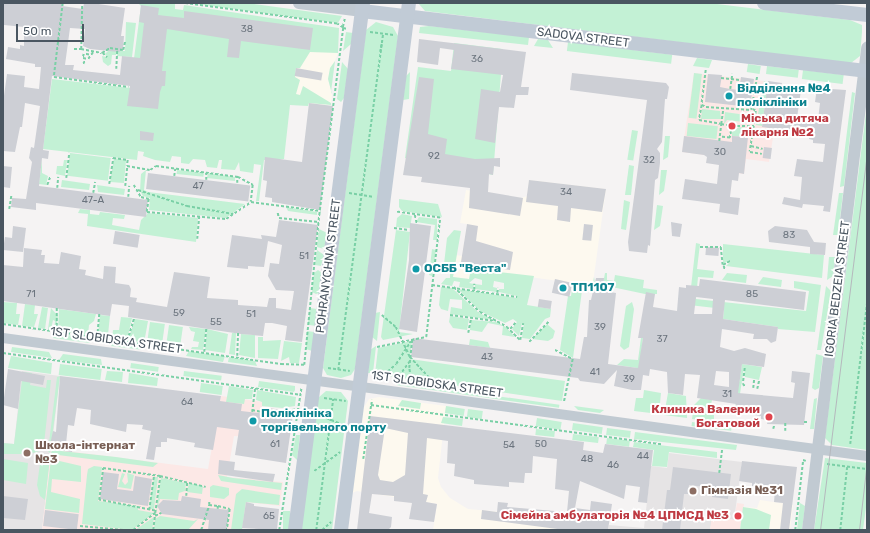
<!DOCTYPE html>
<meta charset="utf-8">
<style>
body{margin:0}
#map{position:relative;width:870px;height:533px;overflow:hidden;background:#f5f3f3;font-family:Rubik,sans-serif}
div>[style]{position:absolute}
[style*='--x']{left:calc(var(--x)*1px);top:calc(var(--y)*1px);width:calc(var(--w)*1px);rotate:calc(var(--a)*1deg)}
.commercial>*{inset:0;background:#fdf9ef}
.education>*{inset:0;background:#e6e4e5}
.medical>*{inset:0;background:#fce8e6}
.green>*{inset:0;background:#c3f1d5;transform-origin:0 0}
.building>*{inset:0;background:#cdcfd5;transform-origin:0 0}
.path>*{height:1.5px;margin-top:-0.75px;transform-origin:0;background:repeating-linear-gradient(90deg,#7ad0a6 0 3px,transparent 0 5px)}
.minor>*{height:10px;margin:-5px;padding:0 5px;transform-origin:5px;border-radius:5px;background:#c1cad2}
.tertiary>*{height:12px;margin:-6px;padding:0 6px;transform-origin:6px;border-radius:6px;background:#c1cad2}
.secondary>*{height:14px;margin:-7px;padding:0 7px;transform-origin:7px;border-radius:7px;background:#c1cbd6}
.tram>*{height:1px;margin:-0.5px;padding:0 0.5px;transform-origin:0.5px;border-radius:0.5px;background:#b5b8bd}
.dots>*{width:11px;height:11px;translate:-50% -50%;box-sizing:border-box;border:2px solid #fff;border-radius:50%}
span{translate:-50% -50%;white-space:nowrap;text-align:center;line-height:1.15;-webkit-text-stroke:4px #fff;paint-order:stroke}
.number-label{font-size:10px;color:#6b747e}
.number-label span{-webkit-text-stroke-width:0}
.street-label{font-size:12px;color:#4a5661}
.culture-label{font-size:12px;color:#0d838f;font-weight:700}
.left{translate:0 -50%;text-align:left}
.health-label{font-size:12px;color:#be3a42;font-weight:700}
.right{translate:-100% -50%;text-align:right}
.education-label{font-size:12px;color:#785e54;font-weight:700}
.frame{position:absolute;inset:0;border:4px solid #4a5661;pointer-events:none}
.scale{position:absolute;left:16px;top:24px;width:68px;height:18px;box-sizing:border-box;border:2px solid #4a5661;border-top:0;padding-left:5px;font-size:12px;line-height:14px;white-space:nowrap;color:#4a5661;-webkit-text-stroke:3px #fff;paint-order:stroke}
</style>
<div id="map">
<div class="commercial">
<div style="clip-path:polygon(310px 50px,329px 51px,338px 53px,328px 79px,332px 95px,331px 105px,290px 104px,296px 68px)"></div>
<div style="clip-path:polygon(529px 180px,606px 189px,593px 283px,573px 283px,471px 269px,469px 279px,453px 277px,456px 255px,462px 256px,467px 224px,460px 223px,466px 190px,521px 198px,527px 196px)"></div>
<div style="clip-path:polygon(379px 397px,446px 406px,438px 478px,441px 487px,450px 498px,468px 509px,609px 522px,608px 530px,433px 530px,437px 504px,357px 491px,352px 493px,363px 409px,369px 399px)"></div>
<div style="clip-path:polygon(760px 500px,793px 505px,790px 530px,740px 530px,743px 507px,757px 508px)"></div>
</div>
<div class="education">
<div style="clip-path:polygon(22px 371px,60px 376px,42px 530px,3px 530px,3px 443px,14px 444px)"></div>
<div style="clip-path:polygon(669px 453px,742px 462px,734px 520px,713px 515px,710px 530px,608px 530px,609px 525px,644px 528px,651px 466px,667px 468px)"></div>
</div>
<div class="medical">
<div style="clip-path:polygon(694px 73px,782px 83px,769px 162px,746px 159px,744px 174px,719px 171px,720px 157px,682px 152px)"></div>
<div style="clip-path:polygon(221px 396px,263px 402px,262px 407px,282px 410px,279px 435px,260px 438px,234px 436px,227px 477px,283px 482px,280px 506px,246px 502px,242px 530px,42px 530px,51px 449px,208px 469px)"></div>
<div style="clip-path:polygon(737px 503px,744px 504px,740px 530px,710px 530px,712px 515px,734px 520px)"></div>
</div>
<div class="green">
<div style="clip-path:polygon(138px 3px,175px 4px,175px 9px,183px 10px,184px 5px,204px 8px,339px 28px,338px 53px,310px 52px,300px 68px,296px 68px,295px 77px,300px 80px,296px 94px,300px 95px,303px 86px,331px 103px,331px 105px,309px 103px,308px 106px,290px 105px,284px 159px,264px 160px,259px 201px,256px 201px,261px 165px,254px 164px,253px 173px,240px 171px,239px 162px,235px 170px,221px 169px,222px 160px,219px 160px,217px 168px,207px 167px,205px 160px,193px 159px,189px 164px,181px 163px,181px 157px,172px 156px,170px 162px,155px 160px,143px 156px,144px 152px,138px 151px,137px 160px,43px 149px,52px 79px,130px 88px,141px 6px)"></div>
<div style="clip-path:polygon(190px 3px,246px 3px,342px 16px,338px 23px)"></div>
<div style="clip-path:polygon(418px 3px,709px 3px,850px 20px,862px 25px,862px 32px,860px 56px,851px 63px,425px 11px)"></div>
<div style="clip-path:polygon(126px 22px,136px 23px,132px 57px,117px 56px,118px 51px,125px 51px)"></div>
<div style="clip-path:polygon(376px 22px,393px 27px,398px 36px,355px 369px,351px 375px,341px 378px,327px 375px,323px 368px,366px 30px)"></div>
<div style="clip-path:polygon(429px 26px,529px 37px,528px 45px,419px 33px,420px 27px)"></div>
<div style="clip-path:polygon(346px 32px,353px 33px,351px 44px,343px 51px)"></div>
<div style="clip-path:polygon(538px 39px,548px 40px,553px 48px,534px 46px)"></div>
<div style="left:568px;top:42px;width:105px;height:9px;rotate:7deg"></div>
<div style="clip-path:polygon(454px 43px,503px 49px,493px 175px,405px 158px,418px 67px,451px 71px)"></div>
<div style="clip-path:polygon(109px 50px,117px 51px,116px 55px,112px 55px,111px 64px,108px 66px,103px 62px,102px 56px,107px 57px,105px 54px)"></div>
<div style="clip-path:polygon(697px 58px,712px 60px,709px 68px,693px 66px)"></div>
<div style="clip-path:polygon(335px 61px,331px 92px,332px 94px,328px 79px,330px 68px)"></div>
<div style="clip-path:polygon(342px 62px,348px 69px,344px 98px,341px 102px,337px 99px)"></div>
<div style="left:748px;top:64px;width:13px;height:8px;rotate:9deg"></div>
<div style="left:767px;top:66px;width:32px;height:8px;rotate:7deg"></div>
<div style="left:803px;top:70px;width:41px;height:9px;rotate:7deg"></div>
<div style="clip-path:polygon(410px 72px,409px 99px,403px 100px,406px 76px)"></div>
<div style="left:694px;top:73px;width:8px;height:45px;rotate:7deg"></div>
<div style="clip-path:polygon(764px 81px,768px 82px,762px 126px,756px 125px)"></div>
<div style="clip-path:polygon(852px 92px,855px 93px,844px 186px,840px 187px)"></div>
<div style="clip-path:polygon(867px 105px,867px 450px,832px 445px,825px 438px)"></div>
<div style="clip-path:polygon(702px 109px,720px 111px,721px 119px,701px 119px)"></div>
<div style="clip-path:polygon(725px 112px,753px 116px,752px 123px,727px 120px,724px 124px)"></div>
<div style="left:688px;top:123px;width:30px;height:13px;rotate:6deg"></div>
<div style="clip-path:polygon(739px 127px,751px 129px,750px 137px,732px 136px,732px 132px)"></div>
<div style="left:632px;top:130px;width:6px;height:30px;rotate:9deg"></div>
<div style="clip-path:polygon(665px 136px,670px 136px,668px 157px,663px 160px)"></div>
<div style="left:70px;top:153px;width:41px;height:23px;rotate:7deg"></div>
<div style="clip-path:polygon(114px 158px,126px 160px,124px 183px,110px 182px)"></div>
<div style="clip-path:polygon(42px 159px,42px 173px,48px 176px,46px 185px,39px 184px)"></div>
<div style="clip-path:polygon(64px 160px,67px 160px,65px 176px,56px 174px,57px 166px,63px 166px)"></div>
<div style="clip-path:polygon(629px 165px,634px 166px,631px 195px,625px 195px)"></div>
<div style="clip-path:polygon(146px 170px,144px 190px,148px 192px,245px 204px,226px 218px,149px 210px,150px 198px,143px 196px,140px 191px,141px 174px)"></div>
<div style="left:177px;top:170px;width:27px;height:4px;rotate:6deg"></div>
<div style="clip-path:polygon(661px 170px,667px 170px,664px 191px,659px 195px)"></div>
<div style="clip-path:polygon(208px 173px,235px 177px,235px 181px,207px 178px)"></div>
<div style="clip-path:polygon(62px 180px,90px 184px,89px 190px,61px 187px)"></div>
<div style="clip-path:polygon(97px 185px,125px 189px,124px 195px,98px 192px)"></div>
<div style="clip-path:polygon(839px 193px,843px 193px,838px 235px,833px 235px)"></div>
<div style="clip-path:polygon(399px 199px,438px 204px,442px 217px,402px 211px,399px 207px)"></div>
<div style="clip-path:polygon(624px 200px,630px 202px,626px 230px,621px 229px)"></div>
<div style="clip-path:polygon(657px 205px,663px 206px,660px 226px,654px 230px)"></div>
<div style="clip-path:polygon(286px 207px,317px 212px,317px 215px,288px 211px)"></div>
<div style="clip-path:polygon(80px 209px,90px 210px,90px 214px,99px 215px,100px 212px,125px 215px,124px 219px,113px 218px,112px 225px,139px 230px,141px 220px,148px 213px,198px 218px,196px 242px,87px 226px,88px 214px,78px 213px)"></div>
<div style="clip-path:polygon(402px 214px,412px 216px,410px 228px,396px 227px,397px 218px)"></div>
<div style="clip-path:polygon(419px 217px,437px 219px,437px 240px,433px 240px,435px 225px,416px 222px)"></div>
<div style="clip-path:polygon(319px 229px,327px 233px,324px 249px,317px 247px)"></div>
<div style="clip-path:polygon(396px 230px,410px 232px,399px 332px,413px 334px,383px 340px,381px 337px)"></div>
<div style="clip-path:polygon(454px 230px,461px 231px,453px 277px,469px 279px,471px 269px,534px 276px,527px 305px,551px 309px,550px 317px,545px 319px,530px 339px,522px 338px,524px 323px,522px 323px,519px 336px,512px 329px,517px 322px,513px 319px,505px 323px,480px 311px,458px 289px,517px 298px,517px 296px,499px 292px,499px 289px,504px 289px,504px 283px,494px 281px,493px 287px,497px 288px,497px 292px,475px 289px,475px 284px,482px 285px,482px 280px,475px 278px,469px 283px,474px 284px,473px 289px,459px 287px,460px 282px,454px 281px,452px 286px,441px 284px,446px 278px,450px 278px,450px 272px,446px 272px,447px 267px,444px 264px,447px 238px)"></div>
<div style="clip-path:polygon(696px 243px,700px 244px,697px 269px,714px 271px,713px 278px,698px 277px,696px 299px,806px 311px,809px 291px,794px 288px,794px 281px,821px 285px,815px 332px,778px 329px,778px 327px,723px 319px,724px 309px,689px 305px)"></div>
<div style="clip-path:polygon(723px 244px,824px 255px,822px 278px,726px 266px,730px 262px,729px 260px,724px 264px,723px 262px)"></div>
<div style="clip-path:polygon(432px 249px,436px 250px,432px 276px,429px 275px)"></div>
<div style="clip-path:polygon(317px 250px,324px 255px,321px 266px,315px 265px)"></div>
<div style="clip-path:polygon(829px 257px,835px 257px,833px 276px,827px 280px)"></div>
<div style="clip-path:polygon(318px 270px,322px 273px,319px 293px,316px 294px,312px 292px,314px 273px)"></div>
<div style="clip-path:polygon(605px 273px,607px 273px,607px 280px,614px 281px,615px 275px,644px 280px,643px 288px,657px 290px,657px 294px,645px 294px,593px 283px,594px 277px,595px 283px,603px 284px)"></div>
<div style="clip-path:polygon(727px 273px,747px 275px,746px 283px,722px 280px)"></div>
<div style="clip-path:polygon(763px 277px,782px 280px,781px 287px,758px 284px)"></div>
<div style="clip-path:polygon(573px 283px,583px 283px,573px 358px,560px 350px,568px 296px,571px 296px)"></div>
<div style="clip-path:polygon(826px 286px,831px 291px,821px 350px,817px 350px)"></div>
<div style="clip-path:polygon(441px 287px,452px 288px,479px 313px,494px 320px,450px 314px,451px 307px,462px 309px,462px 300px,450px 299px,448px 311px,441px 309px,439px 305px)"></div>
<div style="clip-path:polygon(3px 302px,17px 303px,16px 314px,20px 314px,18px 325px,3px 323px)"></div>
<div style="clip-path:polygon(632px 302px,634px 309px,629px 347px,624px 350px,620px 346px,626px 306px)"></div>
<div style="clip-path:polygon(25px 304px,35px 305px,34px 314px,38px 314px,34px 327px,22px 326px)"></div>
<div style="clip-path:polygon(42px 307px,48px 308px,45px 329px,38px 328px)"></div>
<div style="clip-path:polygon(51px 308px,58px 316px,56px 331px,54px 330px,55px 321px,53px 320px,51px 330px,48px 329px)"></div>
<div style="left:310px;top:308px;width:7px;height:17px;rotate:8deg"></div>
<div style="clip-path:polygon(59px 309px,96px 314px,94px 321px,89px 325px,88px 335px,58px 331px)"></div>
<div style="clip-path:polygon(380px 312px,377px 341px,372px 337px,375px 313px)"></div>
<div style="left:100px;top:315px;width:10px;height:21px;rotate:6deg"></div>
<div style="clip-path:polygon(450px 316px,469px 319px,467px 330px,453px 328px,449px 322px)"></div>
<div style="clip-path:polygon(121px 317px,132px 318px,127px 340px,112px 338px,113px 330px,119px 330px)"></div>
<div style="clip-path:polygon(135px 319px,148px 321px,144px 343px,128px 340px)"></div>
<div style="clip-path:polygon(471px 320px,496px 322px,506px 327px,515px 337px,502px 335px,503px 326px,488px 323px,482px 332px,470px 330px)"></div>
<div style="left:150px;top:322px;width:15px;height:21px;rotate:8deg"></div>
<div style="clip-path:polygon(547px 324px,555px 331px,553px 338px,548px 341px,532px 339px)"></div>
<div style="left:169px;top:325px;width:14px;height:20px;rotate:8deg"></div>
<div style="clip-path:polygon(189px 327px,206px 329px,203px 350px,191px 349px,192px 347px,198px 347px,199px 342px,193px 341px,195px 332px,191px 331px)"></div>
<div style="clip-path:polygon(207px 329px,228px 334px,225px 353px,205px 350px)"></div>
<div style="clip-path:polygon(307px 331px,314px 332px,312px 351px,306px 349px)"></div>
<div style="clip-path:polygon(54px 333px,88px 338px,90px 343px,53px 338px)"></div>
<div style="clip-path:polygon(232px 333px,236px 333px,235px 355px,229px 354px)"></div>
<div style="clip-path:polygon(241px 334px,255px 335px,255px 358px,239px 355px)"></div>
<div style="clip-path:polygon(258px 337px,263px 337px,263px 341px,281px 340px,278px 359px,258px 358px)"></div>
<div style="clip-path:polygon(641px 338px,643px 338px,640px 361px,644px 369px,617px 365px,624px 359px,638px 360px)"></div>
<div style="clip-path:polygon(470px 339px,488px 342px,490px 348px,469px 345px)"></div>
<div style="left:112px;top:341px;width:31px;height:5px;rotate:7deg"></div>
<div style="clip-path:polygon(284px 341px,302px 343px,299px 363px,290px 363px,289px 357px,281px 361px)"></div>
<div style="clip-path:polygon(412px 341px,410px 359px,565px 381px,562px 401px,375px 374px,378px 348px)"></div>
<div style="clip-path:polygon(376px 346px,373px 373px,368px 373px,370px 350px)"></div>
<div style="clip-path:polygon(12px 347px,49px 352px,52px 358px,11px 352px)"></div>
<div style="clip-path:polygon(189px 351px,200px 353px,225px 356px,223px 362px,186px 356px)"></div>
<div style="clip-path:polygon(63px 354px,101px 359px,102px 365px,59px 360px)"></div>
<div style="clip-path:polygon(816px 354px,823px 356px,819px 388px,815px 390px,812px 388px)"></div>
<div style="clip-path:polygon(11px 356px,52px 363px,51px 374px,8px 368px)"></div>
<div style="clip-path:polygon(229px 357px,255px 361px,257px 366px,228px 362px)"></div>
<div style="left:131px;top:363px;width:28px;height:5px;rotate:8deg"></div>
<div style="left:60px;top:364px;width:42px;height:11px;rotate:7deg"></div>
<div style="clip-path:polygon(742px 364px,762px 367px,759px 380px,745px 377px,744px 367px,737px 414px,734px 414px)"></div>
<div style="clip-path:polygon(107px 371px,123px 372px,122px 382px,105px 380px)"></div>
<div style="left:184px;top:371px;width:38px;height:5px;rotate:7deg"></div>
<div style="clip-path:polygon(23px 372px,32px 373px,30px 385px,46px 388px,47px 380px,51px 380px,44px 444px,42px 450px,30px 454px,3px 454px,3px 443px,14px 444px)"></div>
<div style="clip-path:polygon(129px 373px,158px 378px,157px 386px,128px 383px)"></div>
<div style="clip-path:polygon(60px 376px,50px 453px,48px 451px,57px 377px)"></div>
<div style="clip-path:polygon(259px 381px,295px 386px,295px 390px,294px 392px,258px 387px)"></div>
<div style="left:397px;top:382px;width:164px;height:3px;rotate:8deg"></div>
<div style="left:201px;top:383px;width:22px;height:9px;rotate:8deg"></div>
<div style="clip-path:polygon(229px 386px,253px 390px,252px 399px,245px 399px,244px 404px,226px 402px)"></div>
<div style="clip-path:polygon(257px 390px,296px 397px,295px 406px,282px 408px,262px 406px,262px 402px,256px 400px)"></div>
<div style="clip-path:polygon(644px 390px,661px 393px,659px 414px,634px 411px,636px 398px,643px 398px)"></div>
<div style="clip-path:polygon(326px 391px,341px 392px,348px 401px,332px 530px,300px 530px,318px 398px)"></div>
<div style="clip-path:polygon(668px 393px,686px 396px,687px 418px,664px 415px)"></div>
<div style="clip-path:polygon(701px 398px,712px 400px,709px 414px,714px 415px,714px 422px,692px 419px,694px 405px)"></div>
<div style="clip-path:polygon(817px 398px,814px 429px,810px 429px,814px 399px)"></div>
<div style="clip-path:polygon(402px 400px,421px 403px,420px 409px,398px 406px)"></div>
<div style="left:446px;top:406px;width:19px;height:7px;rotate:9deg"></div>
<div style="clip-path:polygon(574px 406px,604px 410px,600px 413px,578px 410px)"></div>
<div style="left:468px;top:409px;width:15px;height:8px;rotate:8deg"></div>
<div style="clip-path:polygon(443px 417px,463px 419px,462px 426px,441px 423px)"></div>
<div style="left:537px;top:418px;width:25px;height:8px;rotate:9deg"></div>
<div style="left:692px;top:422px;width:40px;height:4px;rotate:7deg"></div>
<div style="left:573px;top:423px;width:30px;height:7px;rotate:8deg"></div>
<div style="left:607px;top:428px;width:24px;height:7px;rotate:7deg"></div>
<div style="left:536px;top:429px;width:19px;height:6px;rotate:6deg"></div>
<div style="clip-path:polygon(635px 432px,737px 445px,736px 450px,634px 439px)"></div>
<div style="left:573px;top:434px;width:26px;height:6px;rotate:7deg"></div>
<div style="clip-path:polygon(296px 435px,300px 435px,297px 460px,292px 455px)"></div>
<div style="left:607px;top:438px;width:23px;height:6px;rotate:7deg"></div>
<div style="clip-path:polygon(634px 442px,717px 452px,717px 458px,669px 452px,667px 467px,652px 466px,654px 450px,633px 447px)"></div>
<div style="clip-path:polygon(52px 450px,116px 457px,158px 463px,153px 467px,58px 455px,51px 453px)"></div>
<div style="clip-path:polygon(41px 457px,50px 458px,45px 500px,40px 496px,37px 485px)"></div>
<div style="clip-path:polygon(825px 458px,867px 463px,867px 500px,863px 530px,814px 530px)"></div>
<div style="clip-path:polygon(3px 459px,28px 463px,26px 484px,3px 480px)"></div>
<div style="clip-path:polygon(51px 459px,81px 466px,81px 482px,52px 479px,51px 492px,80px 499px,79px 513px,45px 509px)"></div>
<div style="clip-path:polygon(94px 466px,102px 467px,98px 501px,138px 506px,138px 510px,154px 513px,132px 530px,82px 524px,87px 475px,88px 469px)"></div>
<div style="clip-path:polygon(122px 473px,125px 474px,122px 481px,125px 485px,128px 482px,127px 473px,134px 475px,131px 489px,118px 487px)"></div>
<div style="clip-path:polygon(218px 475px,233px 478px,282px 483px,281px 490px,221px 481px)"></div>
<div style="clip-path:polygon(154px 477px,158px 477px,154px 509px,149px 509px)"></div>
<div style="clip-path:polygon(161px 478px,186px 483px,185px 491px,179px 493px,178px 500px,160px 499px,156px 512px)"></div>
<div style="clip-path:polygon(189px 483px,203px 486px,202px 494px,187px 492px)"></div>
<div style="clip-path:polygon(213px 485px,229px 488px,229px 495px,224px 499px,210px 497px,210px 487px)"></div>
<div style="clip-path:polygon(242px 489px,280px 495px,279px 505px,246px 502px,242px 530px,231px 530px,236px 494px)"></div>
<div style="clip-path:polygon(800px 503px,805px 506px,802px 530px,797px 530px)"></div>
<div style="clip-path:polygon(743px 507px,756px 509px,771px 515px,769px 530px,740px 530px)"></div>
<div style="left:283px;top:511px;width:7px;height:19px"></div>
<div style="clip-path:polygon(160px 516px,194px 521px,198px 519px,188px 530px,154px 530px,155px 519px)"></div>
<div style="clip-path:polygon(154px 517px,152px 530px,135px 530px,151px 519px)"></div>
</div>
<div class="building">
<div style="clip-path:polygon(3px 3px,62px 3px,62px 6px,83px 9px,84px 3px,92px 3px,125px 8px,121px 36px,124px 36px,123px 49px,119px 52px,90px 49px,83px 46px,85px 29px,70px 28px,65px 65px,74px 65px,73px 70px,120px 75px,122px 56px,140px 58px,144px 23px,139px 22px,141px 5px,159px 8px,158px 15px,184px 18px,184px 11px,313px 28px,310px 50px,241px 41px,239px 58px,227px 57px,229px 39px,167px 29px,162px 71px,166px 71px,165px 86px,162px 86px,160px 92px,158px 109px,127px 106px,130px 86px,52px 76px,43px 150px,49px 151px,48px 159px,42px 158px,39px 186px,148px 200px,146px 217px,36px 203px,36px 210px,11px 207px,12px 198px,26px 199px,32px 162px,29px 158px,31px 147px,34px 148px,40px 106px,25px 103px,22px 127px,20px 127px,15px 152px,3px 151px,3px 103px,7px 74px,25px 76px,24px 87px,39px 89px,41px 67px,35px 67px,35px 64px,6px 59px,8px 47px,20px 49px,20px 45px,24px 46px,24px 27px,4px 25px)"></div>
<div style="clip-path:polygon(419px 39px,526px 52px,521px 87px,529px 87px,528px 95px,516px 95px,514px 108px,499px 107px,495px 143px,475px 139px,481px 89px,500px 92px,503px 75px,451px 69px,454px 50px,440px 48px,438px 65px,417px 62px)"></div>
<div style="left:296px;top:68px;width:27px;height:8px;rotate:10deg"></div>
<div style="clip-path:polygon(572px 73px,666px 83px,669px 87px,667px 99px,665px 99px,662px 142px,657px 149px,660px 153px,660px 163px,658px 178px,655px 180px,650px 246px,648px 245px,647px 253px,629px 251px,628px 242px,647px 100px,570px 90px)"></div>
<div style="clip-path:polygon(708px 74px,722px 75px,720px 87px,730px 89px,739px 90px,741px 77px,754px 79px,750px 107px,705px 102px)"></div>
<div style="clip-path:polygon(419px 77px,434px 79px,428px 134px,447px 139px,445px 154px,475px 159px,500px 158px,500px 167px,494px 166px,493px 175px,489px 174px,488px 192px,523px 198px,520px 216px,469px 208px,470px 188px,421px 182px,422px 177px,403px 175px)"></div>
<div style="clip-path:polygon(768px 81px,782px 83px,781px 87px,801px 90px,797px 118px,818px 120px,820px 103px,815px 102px,817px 88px,846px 90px,830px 212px,823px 211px,824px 206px,803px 204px,802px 208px,782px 204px,784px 197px,800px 200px,802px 177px,794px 176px,797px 159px,823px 162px,825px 144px,813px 143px,813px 140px,809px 139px,810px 128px,796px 126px,795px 136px,769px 132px,769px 128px,762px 127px)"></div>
<div style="clip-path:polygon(309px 103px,333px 106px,320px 210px,272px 202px,272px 198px,265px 197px,267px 181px,263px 180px,265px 157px,302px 162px)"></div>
<div style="clip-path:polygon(140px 131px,154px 133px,153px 141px,140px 140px)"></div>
<div style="clip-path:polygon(684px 136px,732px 142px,732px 136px,748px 137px,744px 174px,739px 173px,738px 181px,732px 180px,730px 197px,740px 198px,738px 215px,719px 212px,720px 204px,682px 199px,685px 179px,717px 184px,719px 165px,706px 163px,707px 157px,704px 155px,682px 152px)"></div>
<div style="left:764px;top:147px;width:8px;height:11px;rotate:7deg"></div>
<div style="clip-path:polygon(3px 166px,12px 167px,10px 188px,3px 187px)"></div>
<div style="left:148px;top:173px;width:103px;height:16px;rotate:7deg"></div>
<div style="clip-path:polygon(529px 180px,606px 189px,602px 212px,571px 208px,570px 222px,557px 220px,558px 206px,526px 202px)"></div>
<div style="clip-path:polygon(279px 220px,318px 225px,302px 342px,285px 340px,287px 326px,272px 323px,265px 323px,263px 336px,241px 334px,128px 317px,129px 306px,112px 304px,110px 316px,3px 301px,3px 265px,23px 267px,24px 248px,42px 250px,41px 255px,45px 255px,44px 263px,59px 264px,61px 252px,81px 256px,79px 269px,86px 270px,85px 275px,103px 279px,104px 266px,116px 267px,115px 283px,129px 285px,131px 289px,130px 297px,137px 298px,136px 302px,167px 307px,174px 272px,210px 277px,207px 298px,238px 300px,238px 305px,267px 307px,269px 298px,276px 298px,276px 308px,291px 310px,294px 291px,276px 290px,268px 276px,270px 263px,279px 264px,282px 245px,268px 241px,264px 267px,248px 266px,248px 269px,227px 267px,232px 235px,262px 239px,261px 235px,276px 237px)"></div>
<div style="clip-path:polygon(671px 222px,682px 224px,680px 237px,672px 236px)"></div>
<div style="clip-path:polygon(410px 223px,431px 226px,417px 332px,399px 329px,409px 260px)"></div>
<div style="clip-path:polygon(467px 224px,478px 226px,476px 241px,513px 252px,510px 270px,461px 262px)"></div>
<div style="left:584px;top:224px;width:9px;height:16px;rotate:6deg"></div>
<div style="clip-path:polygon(13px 226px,26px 228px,23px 252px,3px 250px,5px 237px,12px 238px)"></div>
<div style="clip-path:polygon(775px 226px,807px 230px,814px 242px,826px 243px,825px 255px,810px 254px,810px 247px,769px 242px,768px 231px)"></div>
<div style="left:115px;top:231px;width:25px;height:13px;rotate:9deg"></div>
<div style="left:706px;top:247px;width:13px;height:8px;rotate:4deg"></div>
<div style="clip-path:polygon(evenodd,596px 278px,604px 278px,603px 291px,616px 293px,608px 364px,638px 368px,643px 338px,638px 338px,646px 292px,655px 294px,653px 307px,677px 311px,679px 287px,686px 288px,686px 285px,699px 286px,700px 279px,806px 292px,804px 310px,725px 300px,723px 319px,778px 327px,776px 341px,771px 343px,767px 339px,753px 339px,754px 334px,722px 329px,720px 347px,734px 351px,745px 348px,766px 354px,764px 367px,742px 364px,738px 393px,793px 398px,795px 383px,791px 382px,792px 371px,810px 373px,804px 425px,767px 424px,768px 420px,761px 419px,761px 416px,735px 412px,736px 404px,697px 398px,700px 375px,685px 374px,683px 395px,668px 393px,667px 372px,650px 369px,649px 376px,643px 375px,641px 390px,632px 390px,614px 386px,617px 370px,604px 384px,580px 381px,578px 378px,411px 357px,413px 338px,580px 359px,584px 337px,587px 337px,589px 300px,591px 300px,596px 278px,696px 297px,713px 299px,712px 314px,694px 314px,696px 297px,596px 278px,716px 371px,729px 372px,729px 387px,714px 385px,716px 371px)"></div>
<div style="left:555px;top:279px;width:18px;height:14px;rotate:13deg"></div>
<div style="left:539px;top:299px;width:13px;height:8px;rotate:9deg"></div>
<div style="clip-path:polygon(8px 369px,45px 376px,43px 385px,21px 381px,18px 409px,3px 405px)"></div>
<div style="clip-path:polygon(60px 376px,221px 396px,220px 401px,242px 404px,241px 411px,267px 414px,268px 408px,282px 410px,282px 414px,293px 415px,286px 463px,235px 455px,239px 430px,217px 427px,213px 450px,194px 447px,195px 443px,167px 438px,167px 442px,161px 442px,161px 447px,156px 447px,154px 460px,146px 459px,151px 431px,142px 429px,143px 425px,127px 424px,126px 432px,90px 424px,91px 410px,77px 408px,74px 426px,68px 425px,66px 444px,73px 445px,72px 452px,49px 449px,53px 431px,56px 432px)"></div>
<div style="clip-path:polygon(evenodd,370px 416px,584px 442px,583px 450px,603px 453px,605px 444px,653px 450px,647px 503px,638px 502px,640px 487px,626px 485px,624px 499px,580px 481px,575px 508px,590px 510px,591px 501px,612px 504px,608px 530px,565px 530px,481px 519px,482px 510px,497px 512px,498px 502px,508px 503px,507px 507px,567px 512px,569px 491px,555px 489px,557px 459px,533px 456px,532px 473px,525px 473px,524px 483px,509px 482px,509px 487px,474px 484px,474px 480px,454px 476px,455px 464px,447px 463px,448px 441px,427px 438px,423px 494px,428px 495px,426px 502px,437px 504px,434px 522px,409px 519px,412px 503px,394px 501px,394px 496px,372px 494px,369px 513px,392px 517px,391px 527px,388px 530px,357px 530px,370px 416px,385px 428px,408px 433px,405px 475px,393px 482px,380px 480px,378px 475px,385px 428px)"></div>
<div style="clip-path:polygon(219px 460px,235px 462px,234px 470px,275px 474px,273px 482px,218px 474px)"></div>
<div style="clip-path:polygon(742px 461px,797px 467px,789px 530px,780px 530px,783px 503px,774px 502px,775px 490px,752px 486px,752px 483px,739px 481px)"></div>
<div style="clip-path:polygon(673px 467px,731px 474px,728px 499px,712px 497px,713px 488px,689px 485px,688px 494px,684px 494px,680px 530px,662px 530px,667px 490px,670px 490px)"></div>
<div style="clip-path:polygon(103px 472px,119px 474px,117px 489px,133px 491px,135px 476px,152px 479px,148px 506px,100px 499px)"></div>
<div style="clip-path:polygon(3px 496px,28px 499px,25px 520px,3px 518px)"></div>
<div style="clip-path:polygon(182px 496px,201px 499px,200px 507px,229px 510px,227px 530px,208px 530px,209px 520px,162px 514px,157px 506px,163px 500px,181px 501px)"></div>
<div style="clip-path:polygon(246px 502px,254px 504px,254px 506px,279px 509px,277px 530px,242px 528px)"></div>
<div style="left:45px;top:510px;width:34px;height:16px;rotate:7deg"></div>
</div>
<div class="path">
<div style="--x:63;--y:3;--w:75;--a:96.9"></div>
<div style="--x:54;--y:77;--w:75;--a:7.7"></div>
<div style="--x:345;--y:19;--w:9;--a:103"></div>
<div style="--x:343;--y:28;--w:5;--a:11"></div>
<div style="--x:370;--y:32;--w:24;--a:7"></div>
<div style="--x:74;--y:49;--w:7;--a:0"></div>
<div style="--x:81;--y:49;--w:46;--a:-88.8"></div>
<div style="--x:81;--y:49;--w:21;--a:11"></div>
<div style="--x:102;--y:53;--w:9;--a:-32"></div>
<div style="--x:110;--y:48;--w:13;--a:9"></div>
<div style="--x:123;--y:50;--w:9;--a:-77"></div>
<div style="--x:380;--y:52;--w:11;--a:-80"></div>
<div style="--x:103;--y:53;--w:6;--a:45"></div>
<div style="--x:89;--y:55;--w:5;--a:-169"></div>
<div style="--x:84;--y:54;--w:4;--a:104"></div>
<div style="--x:83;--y:58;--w:5;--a:11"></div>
<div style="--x:88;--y:59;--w:9;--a:-54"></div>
<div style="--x:83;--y:64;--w:4;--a:-63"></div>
<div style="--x:116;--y:69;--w:20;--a:-87"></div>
<div style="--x:706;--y:70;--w:35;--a:97"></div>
<div style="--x:702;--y:105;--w:4;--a:27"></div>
<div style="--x:706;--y:107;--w:45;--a:3.8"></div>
<div style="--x:751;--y:110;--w:34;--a:-80"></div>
<div style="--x:721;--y:78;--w:19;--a:6"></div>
<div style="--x:730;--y:89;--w:15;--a:-82"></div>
<div style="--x:702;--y:105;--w:15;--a:101"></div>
<div style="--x:699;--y:120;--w:22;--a:10"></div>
<div style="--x:721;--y:124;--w:15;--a:-82"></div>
<div style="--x:753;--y:109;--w:4;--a:34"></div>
<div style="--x:756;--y:111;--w:15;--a:98"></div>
<div style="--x:732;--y:126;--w:22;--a:0"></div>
<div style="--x:754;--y:126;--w:26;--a:99"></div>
<div style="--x:750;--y:152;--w:12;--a:9"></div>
<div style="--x:719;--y:141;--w:17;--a:-83"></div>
<div style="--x:721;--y:124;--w:11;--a:10"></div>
<div style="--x:732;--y:126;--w:12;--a:99"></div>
<div style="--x:730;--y:138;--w:10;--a:-174"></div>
<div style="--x:751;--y:146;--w:12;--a:14"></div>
<div style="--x:174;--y:176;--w:7;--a:-82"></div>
<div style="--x:66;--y:178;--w:25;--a:-83"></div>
<div style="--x:206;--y:180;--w:7;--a:-90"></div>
<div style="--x:237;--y:183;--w:6;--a:-90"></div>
<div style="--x:109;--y:184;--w:26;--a:-81"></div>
<div style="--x:113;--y:158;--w:15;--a:8"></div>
<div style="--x:128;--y:160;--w:6;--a:99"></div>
<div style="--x:47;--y:185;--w:9;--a:-69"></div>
<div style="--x:134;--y:185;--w:14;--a:60"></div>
<div style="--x:141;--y:197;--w:8;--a:14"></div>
<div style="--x:149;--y:199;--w:13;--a:99"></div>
<div style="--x:147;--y:212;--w:79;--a:5.1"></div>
<div style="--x:226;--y:219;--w:30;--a:-34"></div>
<div style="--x:251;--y:202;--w:70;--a:7.4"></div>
<div style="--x:125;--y:186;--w:20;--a:-84"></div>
<div style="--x:127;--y:166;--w:23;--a:10"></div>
<div style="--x:150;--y:170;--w:7;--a:-34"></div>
<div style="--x:156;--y:166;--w:83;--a:7.6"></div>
<div style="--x:238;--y:177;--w:17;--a:28"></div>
<div style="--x:253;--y:185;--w:17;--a:97"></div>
<div style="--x:57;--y:188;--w:11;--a:-85"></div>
<div style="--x:138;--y:190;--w:52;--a:18.1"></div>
<div style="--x:187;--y:206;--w:47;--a:9.9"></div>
<div style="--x:93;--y:193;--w:11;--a:-80"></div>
<div style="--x:349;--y:193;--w:24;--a:9"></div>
<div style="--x:128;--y:197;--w:11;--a:-85"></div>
<div style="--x:9;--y:209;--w:13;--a:-81"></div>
<div style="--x:278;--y:213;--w:5;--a:79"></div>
<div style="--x:279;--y:218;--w:40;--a:5.7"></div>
<div style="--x:415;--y:215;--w:9;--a:77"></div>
<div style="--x:394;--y:228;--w:15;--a:8"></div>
<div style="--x:197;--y:239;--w:22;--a:-85"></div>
<div style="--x:700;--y:247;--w:21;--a:0"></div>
<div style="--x:721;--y:247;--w:18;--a:84"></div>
<div style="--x:723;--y:265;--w:8;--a:-30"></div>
<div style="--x:724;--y:266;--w:4;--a:76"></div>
<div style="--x:432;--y:285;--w:86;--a:8"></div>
<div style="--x:454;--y:287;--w:36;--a:44"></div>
<div style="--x:480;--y:312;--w:31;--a:29"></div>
<div style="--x:507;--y:327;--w:18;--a:45"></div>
<div style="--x:474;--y:290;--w:6;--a:-90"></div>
<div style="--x:497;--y:293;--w:5;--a:-79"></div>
<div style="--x:57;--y:308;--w:24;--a:90"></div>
<div style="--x:382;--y:315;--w:18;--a:41"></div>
<div style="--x:396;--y:327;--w:33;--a:65"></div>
<div style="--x:410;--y:357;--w:40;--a:47"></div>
<div style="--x:450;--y:315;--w:46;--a:7.4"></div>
<div style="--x:3;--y:324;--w:281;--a:8.2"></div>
<div style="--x:281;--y:364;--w:23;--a:2"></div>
<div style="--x:304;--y:365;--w:151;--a:-84.3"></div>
<div style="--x:319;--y:215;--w:189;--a:-82.7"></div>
<div style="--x:343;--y:28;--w:7;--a:-146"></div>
<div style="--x:337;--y:24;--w:157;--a:-172.3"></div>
<div style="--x:510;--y:329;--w:9;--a:-49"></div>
<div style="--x:468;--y:333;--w:15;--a:-79"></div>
<div style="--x:97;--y:337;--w:23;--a:-85"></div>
<div style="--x:520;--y:340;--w:17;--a:-80"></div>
<div style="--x:127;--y:341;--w:24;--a:-73"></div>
<div style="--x:529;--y:342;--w:29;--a:-46"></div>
<div style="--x:377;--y:347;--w:50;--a:-11.5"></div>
<div style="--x:426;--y:337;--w:120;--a:-83.3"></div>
<div style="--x:440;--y:218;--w:44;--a:-172.2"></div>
<div style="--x:555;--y:350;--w:20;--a:27"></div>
<div style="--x:573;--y:359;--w:45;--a:101.6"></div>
<div style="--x:204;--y:352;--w:23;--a:-85"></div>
<div style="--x:3;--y:353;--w:300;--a:8"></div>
<div style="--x:237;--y:356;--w:23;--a:-88"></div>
<div style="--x:328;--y:368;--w:22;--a:8"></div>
<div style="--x:745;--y:368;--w:16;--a:97"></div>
<div style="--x:743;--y:384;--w:4;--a:45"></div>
<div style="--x:338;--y:370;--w:339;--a:-82.4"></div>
<div style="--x:380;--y:378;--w:21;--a:-41"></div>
<div style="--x:396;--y:364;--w:27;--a:-57"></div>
<div style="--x:396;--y:380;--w:24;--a:-54"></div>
<div style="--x:411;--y:382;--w:14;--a:-98"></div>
<div style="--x:409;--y:368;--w:28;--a:-84"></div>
<div style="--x:753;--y:388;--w:9;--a:-84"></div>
<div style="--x:757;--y:389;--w:9;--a:-77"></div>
<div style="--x:324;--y:398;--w:22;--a:8"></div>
<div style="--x:371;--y:405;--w:5;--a:-79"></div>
<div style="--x:252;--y:410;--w:15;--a:11"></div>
<div style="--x:252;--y:412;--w:24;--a:-83"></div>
<div style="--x:292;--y:415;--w:5;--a:-90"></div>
<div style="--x:292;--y:410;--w:6;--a:-9"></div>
<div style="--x:322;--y:416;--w:23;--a:23"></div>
<div style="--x:804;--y:422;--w:4;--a:0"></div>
<div style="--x:773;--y:429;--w:4;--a:-76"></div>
<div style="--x:785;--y:431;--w:8;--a:-90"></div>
<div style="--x:850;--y:444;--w:144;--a:-83.2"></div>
<div style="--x:363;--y:459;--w:55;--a:-81.6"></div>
<div style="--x:371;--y:405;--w:293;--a:7.7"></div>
<div style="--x:827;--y:464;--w:40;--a:7.1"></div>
<div style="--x:314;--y:471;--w:32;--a:-36"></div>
<div style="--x:719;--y:473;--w:23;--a:-83"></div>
<div style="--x:186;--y:496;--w:14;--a:-86"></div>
<div style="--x:209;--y:505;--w:4;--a:-90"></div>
<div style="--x:218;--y:506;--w:12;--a:14"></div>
<div style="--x:230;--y:509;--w:21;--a:98"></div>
<div style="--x:149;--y:510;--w:35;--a:-82"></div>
<div style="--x:155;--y:511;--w:57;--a:-168.9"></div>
<div style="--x:99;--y:500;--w:32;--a:-83"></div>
<div style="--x:103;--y:468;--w:58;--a:8"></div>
<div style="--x:155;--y:516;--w:7;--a:-27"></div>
<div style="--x:80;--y:526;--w:44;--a:5.2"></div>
<div style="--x:133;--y:530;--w:28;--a:-38"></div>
<div style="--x:155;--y:513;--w:37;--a:-82"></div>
<div style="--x:160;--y:476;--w:47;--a:13.4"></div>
<div style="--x:153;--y:530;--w:16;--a:-83"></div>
<div style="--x:201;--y:530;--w:26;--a:-72"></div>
<div style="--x:209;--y:505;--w:9;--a:6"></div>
<div style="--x:218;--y:506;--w:3;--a:90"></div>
<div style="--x:279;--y:530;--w:143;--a:-81.1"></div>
<div style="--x:316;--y:530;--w:132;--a:-82.6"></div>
<div style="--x:322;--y:530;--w:12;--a:-42"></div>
<div style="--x:795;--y:530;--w:70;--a:-83.5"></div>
<div style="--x:803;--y:460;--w:3;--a:18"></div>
<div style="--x:840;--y:530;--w:63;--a:-83.7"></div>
</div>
<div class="minor">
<div style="--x:3;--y:338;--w:872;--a:7.78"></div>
</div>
<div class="tertiary">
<div style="--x:299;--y:3;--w:64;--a:7.2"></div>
<div style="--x:808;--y:530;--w:486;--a:-83"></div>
</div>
<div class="secondary">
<div style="--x:764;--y:3;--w:104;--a:6.6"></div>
<div style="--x:362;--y:11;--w:509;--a:6.78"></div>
<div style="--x:295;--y:530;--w:531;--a:-82.65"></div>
<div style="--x:341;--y:530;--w:531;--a:-82.65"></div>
</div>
<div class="tram">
<div style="--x:820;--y:530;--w:382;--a:-82.9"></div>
<div style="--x:859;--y:530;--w:69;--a:-83.4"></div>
</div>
<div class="dots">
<div style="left:729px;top:96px;background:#0f9aa8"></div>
<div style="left:732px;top:126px;background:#e0444e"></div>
<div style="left:416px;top:269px;background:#0f9aa8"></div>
<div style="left:563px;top:288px;background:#0f9aa8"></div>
<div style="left:769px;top:417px;background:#e0444e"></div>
<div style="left:253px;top:421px;background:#0f9aa8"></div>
<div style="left:27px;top:453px;background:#8d6e63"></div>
<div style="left:693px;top:491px;background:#8d6e63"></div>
<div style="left:738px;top:516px;background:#e0444e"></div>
</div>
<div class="number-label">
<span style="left:247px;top:30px">38</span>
<span style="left:477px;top:60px">36</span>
<span style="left:720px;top:153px">30</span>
<span style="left:434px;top:157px">92</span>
<span style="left:649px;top:161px">32</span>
<span style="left:198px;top:187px">47</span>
<span style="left:566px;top:193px">34</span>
<span style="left:93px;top:201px">47-А</span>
<span style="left:789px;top:236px">83</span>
<span style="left:304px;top:257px">51</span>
<span style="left:31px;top:295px">71</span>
<span style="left:752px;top:295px">85</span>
<span style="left:179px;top:314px">59</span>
<span style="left:251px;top:315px">51</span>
<span style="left:216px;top:323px">55</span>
<span style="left:600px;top:328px">39</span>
<span style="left:662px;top:340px">37</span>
<span style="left:487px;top:358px">43</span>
<span style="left:595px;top:373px">41</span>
<span style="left:629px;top:380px">39</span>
<span style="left:727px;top:395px">31</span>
<span style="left:187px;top:403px">64</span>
<span style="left:275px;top:445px">61</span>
<span style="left:541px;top:445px">50</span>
<span style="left:509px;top:446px">54</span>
<span style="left:643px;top:457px">44</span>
<span style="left:587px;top:460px">48</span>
<span style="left:613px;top:466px">46</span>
<span style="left:269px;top:517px">65</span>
</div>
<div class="street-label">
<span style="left:583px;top:38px;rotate:7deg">SADOVA STREET</span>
<span style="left:329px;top:266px;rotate:-83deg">POHRANYCHNA STREET</span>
<span style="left:838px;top:289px;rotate:-83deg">IGORIA BEDZEIA STREET</span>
<span style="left:116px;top:341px;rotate:8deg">1ST SLOBIDSKA STREET</span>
<span style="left:437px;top:385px;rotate:8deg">1ST SLOBIDSKA STREET</span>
</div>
<div class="culture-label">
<span class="left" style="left:737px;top:96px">Відділення №4<br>поліклініки</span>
<span class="left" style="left:424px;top:269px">ОСББ "Веста"</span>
<span class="left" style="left:571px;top:288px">ТП1107</span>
<span class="left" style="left:261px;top:421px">Поліклініка<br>торгівельного порту</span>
</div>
<div class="health-label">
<span class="left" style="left:741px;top:126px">Міська дитяча<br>лікарня №2</span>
<span class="right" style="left:760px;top:417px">Клиника Валерии<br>Богатовой</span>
<span class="right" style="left:729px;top:516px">Сімейна амбулаторія №4 ЦПМСД №3</span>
</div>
<div class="education-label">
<span class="left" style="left:35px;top:453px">Школа-інтернат<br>№3</span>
<span class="left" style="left:701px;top:491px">Гімназія №31</span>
</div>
<div class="frame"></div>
<div class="scale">50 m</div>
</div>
